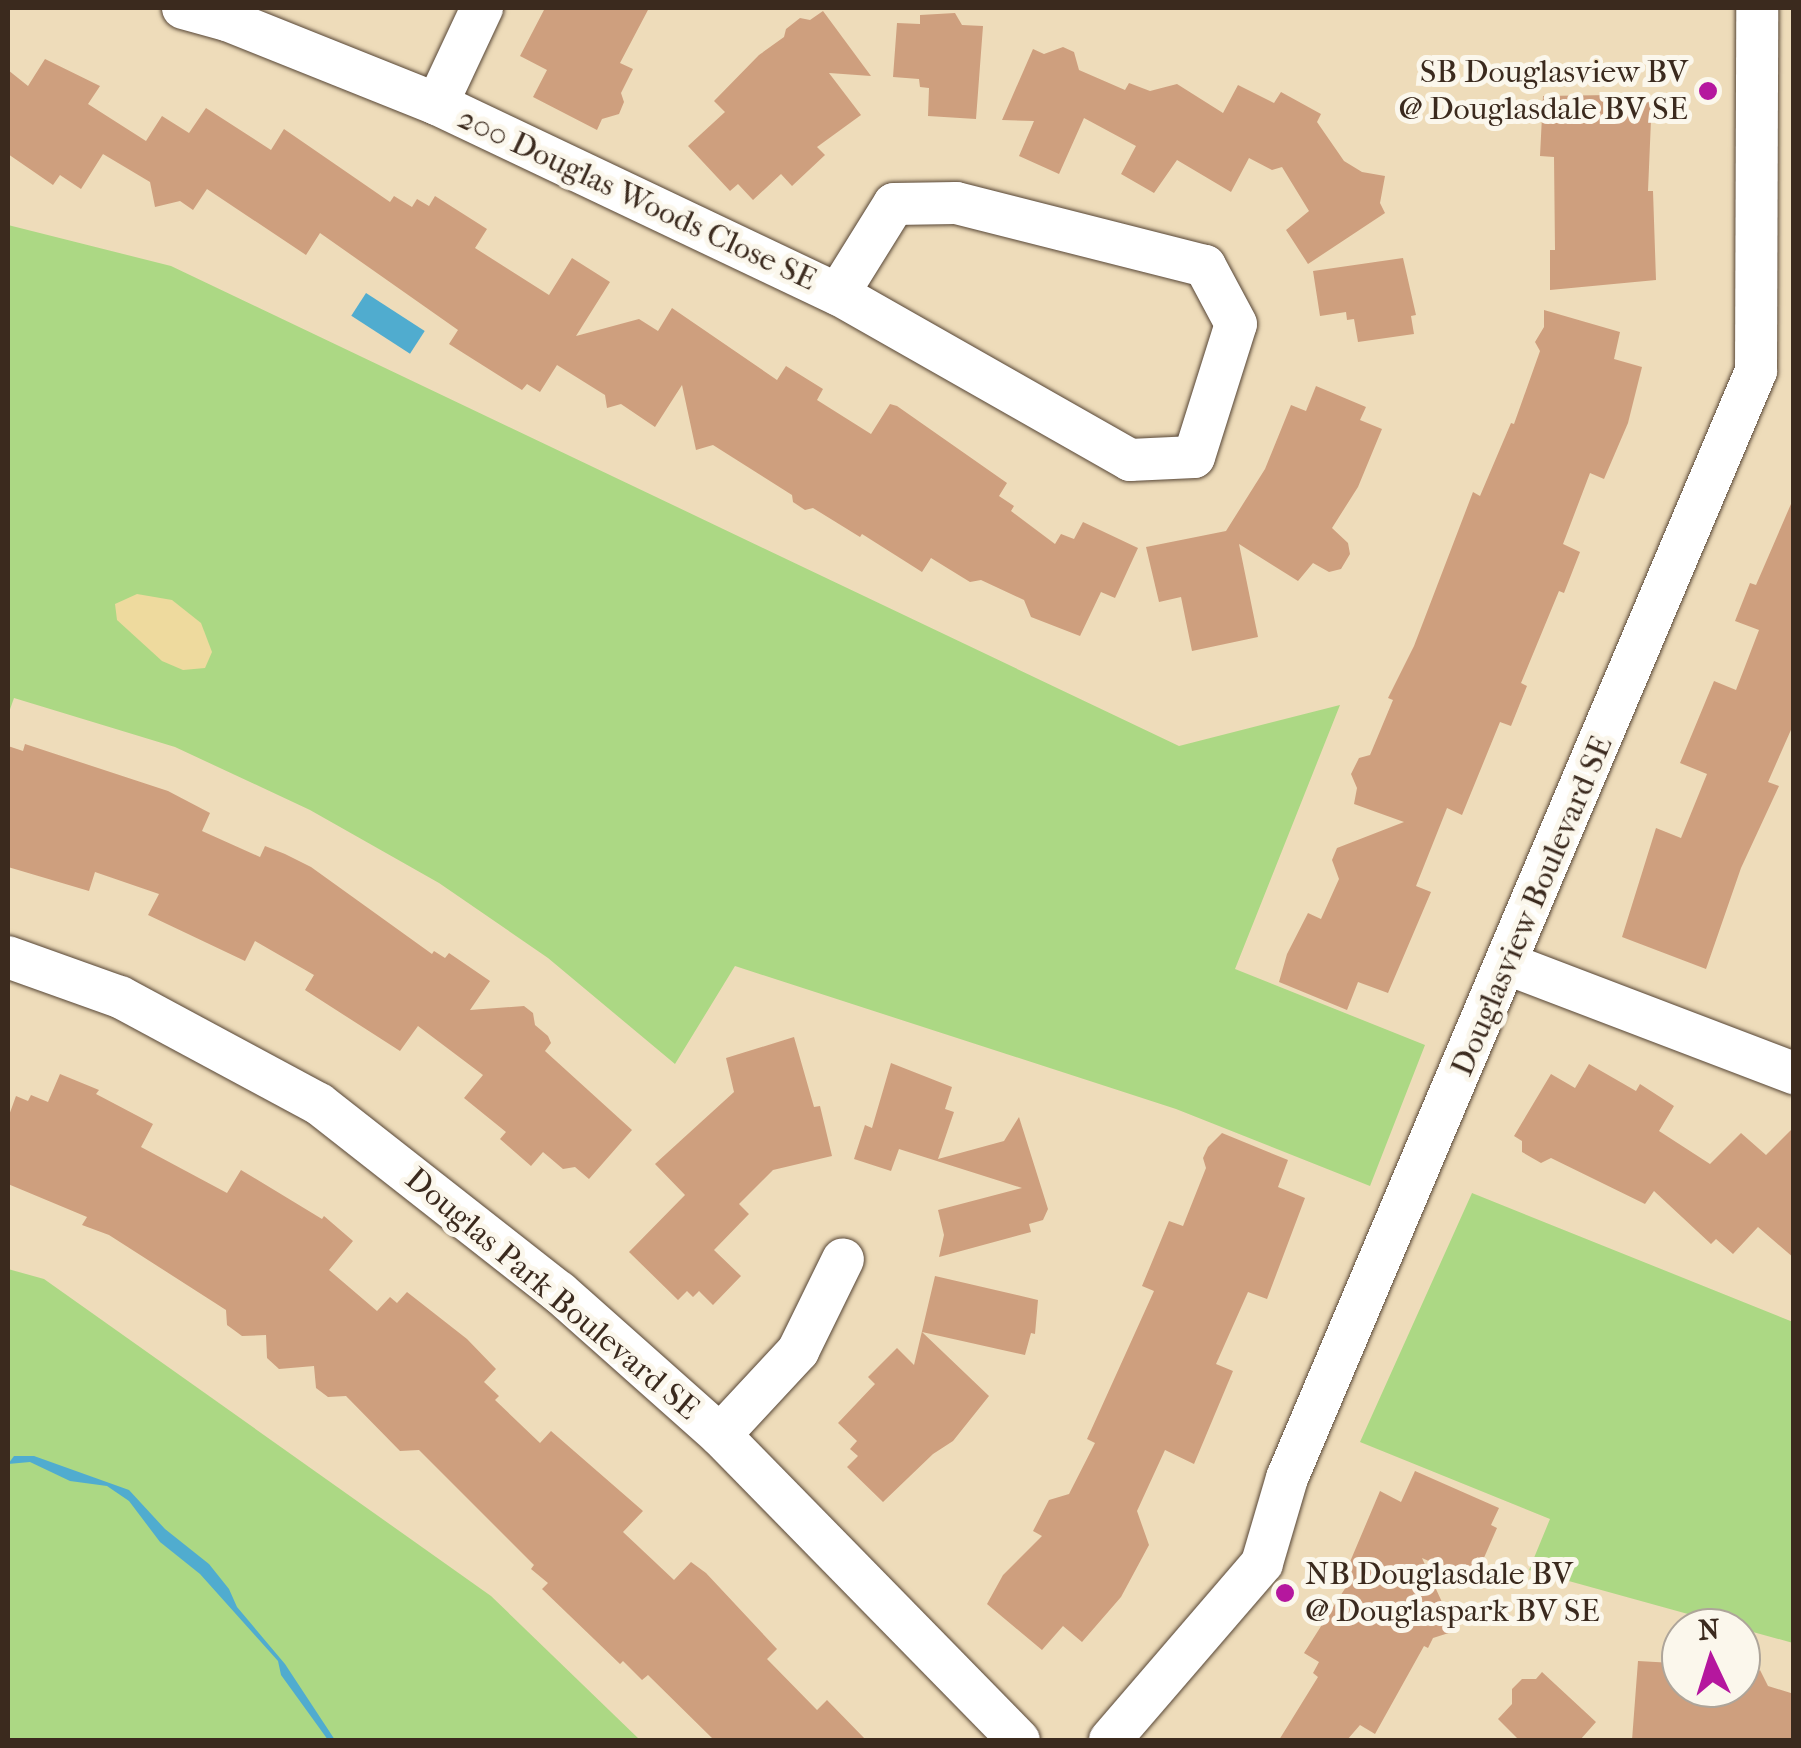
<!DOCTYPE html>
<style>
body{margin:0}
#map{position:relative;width:1801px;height:1748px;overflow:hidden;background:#eedcba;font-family:"IM FELL French Canon",serif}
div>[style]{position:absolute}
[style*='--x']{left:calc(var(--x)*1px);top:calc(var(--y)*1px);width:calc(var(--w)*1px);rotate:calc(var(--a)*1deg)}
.green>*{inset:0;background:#acd884}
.sand>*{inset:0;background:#eeda9e}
.water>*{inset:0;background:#50accf;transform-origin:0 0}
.building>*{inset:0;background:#ce9f7e}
.roads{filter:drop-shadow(0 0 2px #564535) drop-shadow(0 0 2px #564535)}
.minor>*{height:42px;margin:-21px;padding:0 21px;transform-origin:21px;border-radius:21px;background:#fff}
.dots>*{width:28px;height:28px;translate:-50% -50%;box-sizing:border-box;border:5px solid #fbf7ec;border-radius:50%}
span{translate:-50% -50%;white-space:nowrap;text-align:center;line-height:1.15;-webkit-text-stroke:10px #fbf7ec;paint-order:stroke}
.poi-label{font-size:32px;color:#3b2a1e}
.right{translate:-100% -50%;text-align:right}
.left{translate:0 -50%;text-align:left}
.street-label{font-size:32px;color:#3b2a1e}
.frame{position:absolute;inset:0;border:10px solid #3b2a1e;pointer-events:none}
.north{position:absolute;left:1661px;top:1608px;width:100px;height:100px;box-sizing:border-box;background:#fbf7ec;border:2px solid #aea59a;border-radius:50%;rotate:356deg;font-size:28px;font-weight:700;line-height:40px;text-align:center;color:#3b2a1e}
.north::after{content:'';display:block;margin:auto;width:35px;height:45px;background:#b5179e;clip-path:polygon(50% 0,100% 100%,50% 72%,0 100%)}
</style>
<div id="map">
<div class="green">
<div style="clip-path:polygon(8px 225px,171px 266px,1179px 746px,1340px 705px,1235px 969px,1425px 1045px,1370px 1186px,1176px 1109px,735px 966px,675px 1064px,548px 958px,439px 883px,310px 810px,175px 747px,14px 698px,8px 715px)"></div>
<div style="clip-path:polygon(1472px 1193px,1793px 1322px,1793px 1643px,1529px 1570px,1550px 1519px,1360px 1442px)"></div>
<div style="clip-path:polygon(8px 1269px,44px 1279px,491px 1596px,640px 1740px,8px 1740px)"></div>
</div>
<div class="sand">
<div style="clip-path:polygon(137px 594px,172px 600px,201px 623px,212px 652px,205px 668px,183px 670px,162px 661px,117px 620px,115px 604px)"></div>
</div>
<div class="water">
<div style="left:366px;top:293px;width:70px;height:27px;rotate:33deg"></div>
<div style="clip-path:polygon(14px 1456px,34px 1456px,129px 1490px,165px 1529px,209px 1564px,229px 1589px,237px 1607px,285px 1664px,335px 1740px,328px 1740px,281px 1675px,278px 1661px,200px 1574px,160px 1542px,129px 1501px,107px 1486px,70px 1481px,30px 1462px,8px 1464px)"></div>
</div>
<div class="building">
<div style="clip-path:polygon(545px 8px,649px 8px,620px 63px,633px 69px,621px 93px,624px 102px,619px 114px,602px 119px,597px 130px,533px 97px,547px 70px,520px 56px)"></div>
<div style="clip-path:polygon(823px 11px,871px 76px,829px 73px,861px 115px,817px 147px,825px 155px,792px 186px,781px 174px,753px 200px,738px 184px,730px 191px,688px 146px,725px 112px,714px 101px,759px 55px,784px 37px,786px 29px,800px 18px,810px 20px)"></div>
<div style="clip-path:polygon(955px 13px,962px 25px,983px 26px,976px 119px,928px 116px,929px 88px,920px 87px,919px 79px,893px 77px,897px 23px,920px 24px,920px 15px)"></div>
<div style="clip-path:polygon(1063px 47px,1074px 52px,1079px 70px,1125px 90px,1129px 83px,1150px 91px,1177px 84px,1223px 113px,1238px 85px,1274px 103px,1281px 92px,1321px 114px,1317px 122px,1344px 161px,1362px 172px,1385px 176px,1380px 203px,1385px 213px,1308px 264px,1286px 230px,1309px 211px,1282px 167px,1272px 170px,1249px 158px,1231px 192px,1177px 160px,1154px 193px,1121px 174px,1136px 146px,1084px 118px,1059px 174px,1019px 156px,1034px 121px,1002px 120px,1033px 49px,1044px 54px)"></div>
<div style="clip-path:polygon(45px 59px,100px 86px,88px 104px,146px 141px,162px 116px,189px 133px,206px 108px,271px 150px,284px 129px,390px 202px,394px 196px,412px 207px,417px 199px,429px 206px,435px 196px,487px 229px,475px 248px,549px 295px,572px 258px,610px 282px,576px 336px,639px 319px,658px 331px,672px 308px,777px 380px,786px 366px,823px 389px,817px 400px,871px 434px,890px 404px,897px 406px,1007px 483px,999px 496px,1014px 506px,1011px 511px,1055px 544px,1061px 534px,1074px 539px,1083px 522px,1138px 548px,1115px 598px,1101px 592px,1080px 636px,1031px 617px,1024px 600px,981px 580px,970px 582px,931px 558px,922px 572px,862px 534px,860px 537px,813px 508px,805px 510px,793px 502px,792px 495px,713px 445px,696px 450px,682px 385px,655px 427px,621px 404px,607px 408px,605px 395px,557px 365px,540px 392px,527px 384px,522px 390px,449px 344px,458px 330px,320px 233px,306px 255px,207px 189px,193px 210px,180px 201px,155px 207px,150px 182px,103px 154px,81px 189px,60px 175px,53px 185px,8px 154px,8px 70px,28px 86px)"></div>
<div style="clip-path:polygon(1611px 95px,1652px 96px,1648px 191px,1653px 191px,1656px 280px,1550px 290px,1550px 250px,1555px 250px,1554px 157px,1540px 156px,1543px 96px)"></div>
<div style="clip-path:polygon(1403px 258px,1416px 315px,1411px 316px,1414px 334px,1358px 342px,1354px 319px,1347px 320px,1346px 312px,1320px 316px,1313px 271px)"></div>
<div style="clip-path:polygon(1544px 310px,1620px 332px,1614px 359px,1642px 367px,1628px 423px,1604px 479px,1590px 473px,1563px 544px,1580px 552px,1564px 593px,1559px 591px,1521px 683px,1527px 686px,1511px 726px,1500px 722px,1462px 815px,1447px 808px,1416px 886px,1431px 892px,1388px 993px,1358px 982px,1347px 1010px,1279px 982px,1287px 954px,1308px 913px,1321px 919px,1339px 879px,1332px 860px,1337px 848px,1404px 822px,1354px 804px,1357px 788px,1351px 774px,1359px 758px,1370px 755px,1393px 700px,1388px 698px,1414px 646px,1473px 492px,1480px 496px,1511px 423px,1514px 424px,1540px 351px,1535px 342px,1544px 327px)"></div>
<div style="clip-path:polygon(1316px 386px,1366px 407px,1360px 420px,1382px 429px,1358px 487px,1332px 528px,1348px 543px,1350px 554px,1341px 569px,1329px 572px,1313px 563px,1298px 581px,1239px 544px,1258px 637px,1192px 651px,1181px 597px,1159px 602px,1146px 547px,1226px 531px,1265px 469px,1291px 405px,1306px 411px)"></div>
<div style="clip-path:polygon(1794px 497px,1794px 723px,1768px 782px,1779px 786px,1741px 868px,1706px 969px,1622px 937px,1656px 828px,1681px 838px,1707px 774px,1680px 763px,1714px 681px,1736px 690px,1759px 630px,1735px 621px,1750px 583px,1756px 585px)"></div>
<div style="clip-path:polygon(25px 744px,168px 791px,210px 813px,202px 831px,260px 857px,265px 846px,285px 854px,311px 867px,432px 954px,434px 951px,445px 958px,449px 953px,490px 981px,470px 1010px,524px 1006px,533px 1013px,535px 1025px,548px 1036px,551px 1043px,545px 1051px,632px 1130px,589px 1179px,575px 1167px,563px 1169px,543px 1152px,531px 1166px,500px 1139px,506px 1132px,464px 1098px,483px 1075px,418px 1026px,400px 1051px,305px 990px,314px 975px,255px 941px,245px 961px,148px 915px,159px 894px,95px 872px,89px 891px,8px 867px,8px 746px,23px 751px)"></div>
<div style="clip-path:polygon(794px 1037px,814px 1107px,820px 1106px,832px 1156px,773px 1170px,739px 1204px,749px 1214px,714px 1250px,741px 1276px,713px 1305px,699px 1291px,693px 1297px,687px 1291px,678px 1300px,629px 1252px,685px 1195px,655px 1164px,734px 1092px,726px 1058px)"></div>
<div style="clip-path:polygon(891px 1063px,952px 1087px,945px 1109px,954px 1112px,938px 1159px,1004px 1141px,1019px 1117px,1048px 1209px,1043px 1220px,1029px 1224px,1031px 1232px,939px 1257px,944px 1235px,938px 1210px,1022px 1188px,899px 1149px,891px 1171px,854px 1159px,865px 1125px,872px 1128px)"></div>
<div style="clip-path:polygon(1589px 1064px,1636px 1091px,1640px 1084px,1674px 1106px,1659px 1131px,1710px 1164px,1741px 1133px,1766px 1155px,1794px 1127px,1794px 1258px,1758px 1227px,1733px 1254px,1716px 1239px,1711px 1244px,1654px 1191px,1645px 1204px,1551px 1158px,1541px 1163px,1522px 1152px,1522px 1141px,1514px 1136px,1551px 1074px,1575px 1088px)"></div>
<div style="clip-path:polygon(60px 1074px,99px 1090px,96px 1094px,153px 1124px,141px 1147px,227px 1193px,241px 1170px,322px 1219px,324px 1216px,353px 1241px,329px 1270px,377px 1311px,390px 1297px,397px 1303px,407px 1292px,467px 1339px,496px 1369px,484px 1382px,499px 1396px,495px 1400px,540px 1443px,551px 1431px,643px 1511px,623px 1532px,674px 1580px,691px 1562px,706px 1573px,777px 1649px,767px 1659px,817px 1710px,827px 1700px,866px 1740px,714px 1740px,648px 1675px,642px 1680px,623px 1661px,620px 1664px,542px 1589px,548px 1583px,531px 1569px,534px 1565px,419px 1450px,400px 1451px,346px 1396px,328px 1397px,316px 1388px,314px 1366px,279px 1369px,267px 1358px,266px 1335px,242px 1336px,227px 1325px,226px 1310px,109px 1235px,82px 1225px,87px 1217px,8px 1184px,8px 1118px,16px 1096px,28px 1101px,31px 1095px,48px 1102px)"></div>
<div style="clip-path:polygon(1222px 1133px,1288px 1160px,1278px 1187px,1305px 1198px,1267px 1299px,1248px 1292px,1216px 1364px,1233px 1371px,1194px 1464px,1165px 1450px,1137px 1511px,1149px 1545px,1121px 1597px,1082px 1642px,1063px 1626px,1042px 1650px,987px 1604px,1003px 1575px,1042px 1536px,1033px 1531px,1049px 1500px,1069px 1494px,1095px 1443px,1087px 1439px,1154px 1291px,1142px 1286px,1169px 1221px,1183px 1226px,1206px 1168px,1203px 1158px,1208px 1147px)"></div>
<div style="clip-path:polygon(935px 1276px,1038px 1300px,1035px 1334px,1031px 1333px,1025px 1355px,922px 1332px,989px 1396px,953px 1441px,933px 1454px,883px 1502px,847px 1467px,858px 1456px,850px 1449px,857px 1441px,838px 1423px,875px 1384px,868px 1377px,897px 1348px,914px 1365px)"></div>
<div style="clip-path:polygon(1415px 1471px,1499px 1508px,1491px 1525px,1497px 1528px,1483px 1560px,1477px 1557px,1467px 1578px,1422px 1558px,1455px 1631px,1433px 1638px,1428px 1648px,1424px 1646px,1375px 1734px,1360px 1725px,1347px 1740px,1279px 1740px,1318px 1677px,1313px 1673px,1319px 1662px,1304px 1653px,1351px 1579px,1344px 1576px,1380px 1491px,1401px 1502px)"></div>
<div style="clip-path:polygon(1638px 1661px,1673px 1663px,1672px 1688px,1741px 1688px,1760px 1670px,1768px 1686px,1794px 1694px,1794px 1740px,1632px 1740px)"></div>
<div style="clip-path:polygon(1542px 1672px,1596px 1722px,1580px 1740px,1519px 1740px,1498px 1719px,1512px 1704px,1512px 1689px,1522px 1679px,1536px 1679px)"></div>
</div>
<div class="roads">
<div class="minor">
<div style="--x:183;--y:8;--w:46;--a:15.3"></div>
<div style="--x:227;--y:20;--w:226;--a:21.8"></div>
<div style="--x:437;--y:104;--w:444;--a:25.4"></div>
<div style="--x:838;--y:294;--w:336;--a:29.6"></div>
<div style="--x:1130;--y:460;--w:64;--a:-2.7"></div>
<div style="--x:1194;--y:457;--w:139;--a:-72.5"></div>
<div style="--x:1236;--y:324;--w:66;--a:-118.1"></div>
<div style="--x:1205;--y:266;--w:257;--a:-165.8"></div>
<div style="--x:956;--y:203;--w:62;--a:179.1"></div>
<div style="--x:894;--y:204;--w:106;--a:121.9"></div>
<div style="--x:437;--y:104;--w:106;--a:-64.9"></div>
<div style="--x:8;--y:957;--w:119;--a:19.7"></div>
<div style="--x:120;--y:997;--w:226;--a:28.3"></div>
<div style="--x:319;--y:1104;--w:305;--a:38.1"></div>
<div style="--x:559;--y:1292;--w:215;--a:41.6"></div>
<div style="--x:720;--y:1435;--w:427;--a:45.6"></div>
<div style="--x:1508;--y:964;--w:306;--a:20.9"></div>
<div style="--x:720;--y:1435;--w:115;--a:-47.1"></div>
<div style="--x:798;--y:1351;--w:102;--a:-63.9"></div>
<div style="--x:1110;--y:1740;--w:233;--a:-49.3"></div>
<div style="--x:1262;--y:1563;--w:89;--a:-73.6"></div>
<div style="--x:1287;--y:1478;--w:1202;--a:-67.04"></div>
<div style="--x:1756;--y:371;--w:363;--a:-89.8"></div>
</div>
</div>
<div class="dots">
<div style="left:1708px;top:91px;background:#b5179e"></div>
<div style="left:1285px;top:1593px;background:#b5179e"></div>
</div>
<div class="poi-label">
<span class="right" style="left:1688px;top:91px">SB Douglasview BV<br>@ Douglasdale BV SE</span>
<span class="left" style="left:1305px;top:1593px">NB Douglasdale BV<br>@ Douglaspark BV SE</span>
</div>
<div class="street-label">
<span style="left:637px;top:199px;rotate:25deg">200 Douglas Woods Close SE</span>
<span style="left:1532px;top:906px;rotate:-67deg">Douglasview Boulevard SE</span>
<span style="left:552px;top:1294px;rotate:40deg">Douglas Park Boulevard SE</span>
</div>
<div class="frame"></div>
<div class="north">N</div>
</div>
